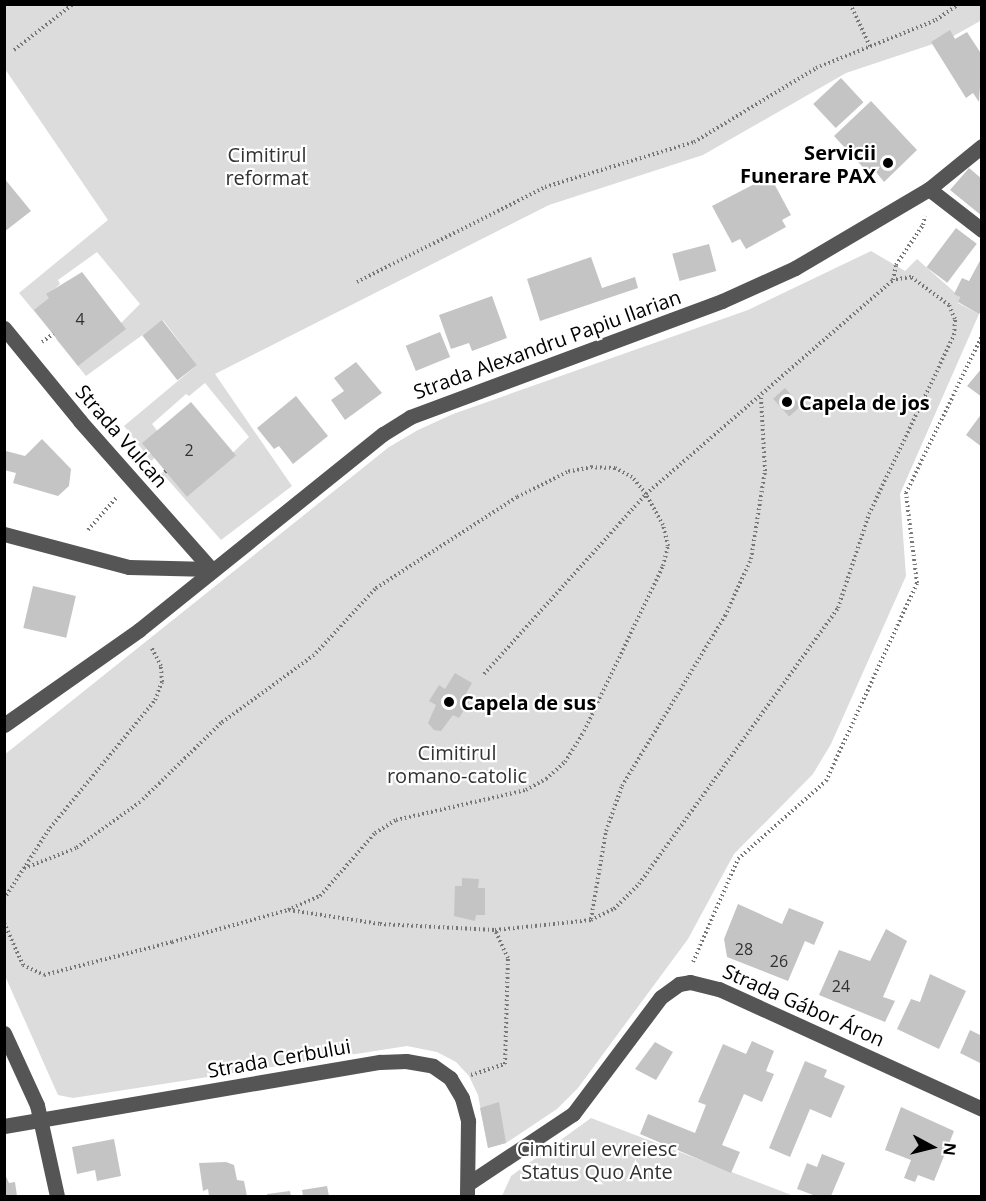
<!DOCTYPE html>
<meta charset="utf-8">
<style>
body{margin:0}
#map{position:relative;width:986px;height:1201px;overflow:hidden;background:#fff;font-family:"Open Sans",sans-serif}
div>[style]{position:absolute}
[style*='--x']{left:calc(var(--x)*1px);top:calc(var(--y)*1px);width:calc(var(--w)*1px);rotate:calc(var(--a)*1deg)}
.green>*{inset:0;background:#dcdcdc}
.building>*{inset:0;background:#c4c4c4;transform-origin:0 0}
.path>*{height:4px;margin-top:-2px;transform-origin:0;background:repeating-linear-gradient(90deg,#777 0 1.5px,transparent 0 4.5px)}
.minor>*{height:15px;margin:-7.5px;padding:0 7.5px;transform-origin:7.5px;border-radius:7.5px;background:#555}
.dots>*{width:16px;height:16px;translate:-50% -50%;box-sizing:border-box;border:3px solid #fff;border-radius:50%}
span{translate:-50% -50%;white-space:nowrap;text-align:center;line-height:1.15;-webkit-text-stroke:4.5px #fff;paint-order:stroke}
.number-label{font-size:16px;color:#313131}
.number-label span{-webkit-text-stroke-width:0}
.poi-label{font-size:20px;color:#000;font-weight:700}
.right{translate:-100% -50%;text-align:right}
.left{translate:0 -50%;text-align:left}
.park-label{font-size:20px;color:#333}
.street-label{font-size:20px;color:#000}
.frame{position:absolute;inset:0;border:6px solid #000;pointer-events:none}
.north{position:absolute;left:902px;top:1117px;width:60px;height:60px;-webkit-text-stroke:4px #fff;paint-order:stroke;rotate:97deg;font-size:16px;font-weight:700;line-height:24px;text-align:center;color:#000}
.north::after{content:'';display:block;margin:auto;width:21px;height:27px;background:#000;clip-path:polygon(50% 0,100% 100%,50% 72%,0 100%)}
</style>
<div id="map">
<div class="green">
<div style="clip-path:polygon(981px 4px,982px 20px,948px 39px,846px 73px,703px 155px,549px 205px,215px 374px,292px 486px,221px 540px,162px 473px,179px 458px,213px 472px,249px 437px,205px 383px,189px 396px,186px 394px,152px 424px,169px 446px,151px 461px,124px 426px,197px 365px,163px 320px,86px 376px,56px 339px,72px 325px,107px 337px,140px 304px,97px 252px,58px 280px,60px 284px,47px 295px,65px 316px,49px 329px,19px 293px,108px 220px,5px 69px,4px 5px)"></div>
<div style="clip-path:polygon(871px 251px,905px 271px,917px 259px,960px 297px,958px 303px,979px 314px,900px 494px,906px 576px,831px 744px,813px 774px,734px 854px,688px 939px,578px 1088px,557px 1109px,506px 1143px,488px 1148px,478px 1095px,469px 1076px,456px 1062px,437px 1052px,407px 1046px,73px 1098px,58px 1095px,5px 976px,4px 755px,389px 447px,418px 430px,453px 414px,748px 310px)"></div>
<div style="clip-path:polygon(591px 1118px,794px 1196px,502px 1196px,511px 1176px)"></div>
</div>
<div class="building">
<div style="clip-path:polygon(950px 30px,955px 39px,967px 32px,982px 55px,979px 102px,973px 93px,966px 98px,931px 42px)"></div>
<div style="left:841px;top:78px;width:33px;height:38px;rotate:47deg"></div>
<div style="clip-path:polygon(871px 101px,917px 150px,884px 182px,876px 172px,871px 176px,834px 136px)"></div>
<div style="clip-path:polygon(969px 168px,982px 179px,982px 216px,950px 190px)"></div>
<div style="clip-path:polygon(770px 176px,791px 215px,782px 220px,786px 227px,746px 249px,740px 239px,732px 243px,712px 206px)"></div>
<div style="clip-path:polygon(4px 178px,31px 211px,4px 232px)"></div>
<div style="left:956px;top:228px;width:26px;height:49px;rotate:37deg"></div>
<div style="left:709px;top:244px;width:28px;height:38px;rotate:75deg"></div>
<div style="clip-path:polygon(591px 257px,602px 288px,635px 277px,638px 288px,540px 321px,527px 279px)"></div>
<div style="clip-path:polygon(982px 257px,982px 310px,979px 314px,958px 302px,960px 297px,954px 294px,962px 278px,969px 281px)"></div>
<div style="clip-path:polygon(82px 272px,126px 329px,78px 366px,34px 310px,49px 298px,46px 294px)"></div>
<div style="clip-path:polygon(492px 296px,507px 338px,472px 351px,469px 343px,451px 349px,439px 315px)"></div>
<div style="left:162px;top:320px;width:57px;height:25px;rotate:52deg"></div>
<div style="left:440px;top:332px;width:27px;height:37px;rotate:68deg"></div>
<div style="clip-path:polygon(356px 362px,382px 393px,345px 420px,331px 400px,344px 391px,334px 378px)"></div>
<div style="clip-path:polygon(982px 368px,982px 397px,967px 386px)"></div>
<div style="left:785px;top:388px;width:24px;height:16px;rotate:48deg"></div>
<div style="clip-path:polygon(296px 396px,328px 436px,293px 464px,279px 446px,274px 449px,257px 428px)"></div>
<div style="left:191px;top:402px;width:70px;height:64px;rotate:50deg"></div>
<div style="clip-path:polygon(982px 413px,982px 447px,966px 435px)"></div>
<div style="clip-path:polygon(42px 439px,71px 469px,69px 486px,58px 496px,13px 483px,16px 473px,4px 470px,6px 451px,25px 456px)"></div>
<div style="left:33px;top:586px;width:44px;height:43px;rotate:13deg"></div>
<div style="clip-path:polygon(455px 673px,472px 683px,463px 699px,469px 702px,459px 718px,453px 715px,441px 731px,434px 730px,428px 723px,436px 705px,429px 701px,439px 685px,445px 689px)"></div>
<div style="clip-path:polygon(462px 878px,479px 879px,478px 888px,485px 888px,485px 915px,476px 915px,475px 921px,454px 916px,455px 886px,462px 886px)"></div>
<div style="clip-path:polygon(738px 904px,782px 924px,789px 908px,824px 922px,814px 945px,805px 941px,788px 981px,727px 957px,724px 939px)"></div>
<div style="clip-path:polygon(886px 929px,907px 941px,883px 997px,895px 1001px,885px 1022px,819px 995px,839px 950px,870px 961px)"></div>
<div style="clip-path:polygon(930px 974px,966px 991px,939px 1049px,897px 1029px,911px 999px,920px 1002px)"></div>
<div style="clip-path:polygon(970px 1030px,982px 1036px,982px 1064px,960px 1053px)"></div>
<div style="clip-path:polygon(752px 1041px,774px 1051px,766px 1071px,774px 1074px,762px 1102px,744px 1094px,731px 1124px,722px 1145px,740px 1152px,731px 1173px,640px 1134px,648px 1114px,695px 1133px,706px 1105px,698px 1102px,723px 1044px,746px 1054px)"></div>
<div style="clip-path:polygon(655px 1042px,673px 1052px,656px 1080px,635px 1069px)"></div>
<div style="clip-path:polygon(805px 1061px,827px 1070px,824px 1077px,845px 1086px,831px 1118px,810px 1109px,790px 1157px,769px 1148px)"></div>
<div style="clip-path:polygon(499px 1102px,506px 1143px,488px 1148px,480px 1108px)"></div>
<div style="clip-path:polygon(901px 1107px,954px 1131px,934px 1181px,918px 1175px,915px 1182px,904px 1178px,911px 1160px,885px 1150px)"></div>
<div style="clip-path:polygon(114px 1139px,121px 1176px,97px 1181px,95px 1170px,77px 1174px,72px 1147px)"></div>
<div style="clip-path:polygon(822px 1154px,845px 1163px,831px 1196px,816px 1196px,797px 1189px,807px 1163px,817px 1167px)"></div>
<div style="clip-path:polygon(226px 1162px,234px 1165px,237px 1180px,244px 1181px,247px 1196px,209px 1196px,208px 1189px,203px 1191px,199px 1163px)"></div>
<div style="clip-path:polygon(5px 1174px,9px 1183px,15px 1182px,17px 1196px,5px 1196px)"></div>
<div style="clip-path:polygon(327px 1186px,329px 1196px,303px 1196px,302px 1190px)"></div>
<div style="clip-path:polygon(290px 1191px,291px 1196px,267px 1196px,267px 1194px)"></div>
</div>
<div class="path">
<div style="--x:404;--y:4;--w:33;--a:0"></div>
<div style="--x:850;--y:4;--w:47;--a:64.5"></div>
<div style="--x:14;--y:50;--w:75;--a:-37.9"></div>
<div style="--x:357;--y:282;--w:211;--a:-26.8"></div>
<div style="--x:545;--y:187;--w:156;--a:-16.8"></div>
<div style="--x:694;--y:142;--w:143;--a:-31.2"></div>
<div style="--x:816;--y:68;--w:129;--a:-21.8"></div>
<div style="--x:936;--y:20;--w:28;--a:-35"></div>
<div style="--x:42;--y:342;--w:14;--a:-36"></div>
<div style="--x:158;--y:478;--w:11;--a:-41"></div>
<div style="--x:88;--y:530;--w:43;--a:-48.8"></div>
<div style="--x:484;--y:674;--w:242;--a:-48"></div>
<div style="--x:646;--y:494;--w:327;--a:-40.9"></div>
<div style="--x:893;--y:280;--w:15;--a:-79"></div>
<div style="--x:896;--y:265;--w:48;--a:-56"></div>
<div style="--x:923;--y:225;--w:9;--a:-77"></div>
<div style="--x:4;--y:899;--w:85;--a:-57.1"></div>
<div style="--x:50;--y:828;--w:166;--a:-50.6"></div>
<div style="--x:155;--y:700;--w:19;--a:-69"></div>
<div style="--x:162;--y:682;--w:16;--a:-94"></div>
<div style="--x:161;--y:666;--w:22;--a:-117"></div>
<div style="--x:289;--y:910;--w:92;--a:8.7"></div>
<div style="--x:380;--y:924;--w:115;--a:3"></div>
<div style="--x:495;--y:930;--w:97;--a:-5.9"></div>
<div style="--x:591;--y:920;--w:25;--a:-26"></div>
<div style="--x:614;--y:909;--w:35;--a:-45"></div>
<div style="--x:639;--y:884;--w:340;--a:-54.2"></div>
<div style="--x:838;--y:608;--w:99;--a:-71.7"></div>
<div style="--x:869;--y:514;--w:198;--a:-64.6"></div>
<div style="--x:954;--y:335;--w:16;--a:-86"></div>
<div style="--x:955;--y:319;--w:15;--a:-113"></div>
<div style="--x:949;--y:305;--w:47;--a:-143.6"></div>
<div style="--x:911;--y:277;--w:18;--a:171"></div>
<div style="--x:591;--y:919;--w:89;--a:-80.3"></div>
<div style="--x:606;--y:831;--w:48;--a:-70.4"></div>
<div style="--x:622;--y:786;--w:199;--a:-58.8"></div>
<div style="--x:725;--y:616;--w:63;--a:-65.5"></div>
<div style="--x:751;--y:559;--w:89;--a:-81"></div>
<div style="--x:765;--y:471;--w:74;--a:-93.1"></div>
<div style="--x:4;--y:923;--w:46;--a:65.7"></div>
<div style="--x:23;--y:965;--w:23;--a:25"></div>
<div style="--x:44;--y:975;--w:132;--a:-14.5"></div>
<div style="--x:172;--y:942;--w:120;--a:-15.4"></div>
<div style="--x:288;--y:910;--w:35;--a:-24"></div>
<div style="--x:320;--y:896;--w:84;--a:-48.9"></div>
<div style="--x:375;--y:833;--w:25;--a:-32"></div>
<div style="--x:396;--y:820;--w:133;--a:-13"></div>
<div style="--x:526;--y:790;--w:23;--a:-29"></div>
<div style="--x:546;--y:779;--w:25;--a:-42"></div>
<div style="--x:565;--y:762;--w:36;--a:-58"></div>
<div style="--x:584;--y:731;--w:183;--a:-64.4"></div>
<div style="--x:663;--y:566;--w:21;--a:-76"></div>
<div style="--x:668;--y:546;--w:22;--a:-103"></div>
<div style="--x:663;--y:525;--w:35;--a:-119"></div>
<div style="--x:646;--y:494;--w:22;--a:-129"></div>
<div style="--x:632;--y:477;--w:19;--a:-152"></div>
<div style="--x:615;--y:468;--w:23;--a:-178"></div>
<div style="--x:592;--y:467;--w:25;--a:169"></div>
<div style="--x:567;--y:472;--w:56;--a:153.4"></div>
<div style="--x:517;--y:497;--w:169;--a:147.1"></div>
<div style="--x:375;--y:589;--w:90;--a:132.7"></div>
<div style="--x:314;--y:655;--w:115;--a:143.8"></div>
<div style="--x:221;--y:723;--w:113;--a:135.7"></div>
<div style="--x:140;--y:802;--w:79;--a:144.3"></div>
<div style="--x:76;--y:848;--w:58;--a:158.7"></div>
<div style="--x:693;--y:962;--w:112;--a:-66.4"></div>
<div style="--x:738;--y:859;--w:118;--a:-41.6"></div>
<div style="--x:826;--y:781;--w:218;--a:-65.3"></div>
<div style="--x:917;--y:583;--w:91;--a:-97"></div>
<div style="--x:906;--y:493;--w:174;--a:-64.2"></div>
<div style="--x:471;--y:1075;--w:36;--a:-18"></div>
<div style="--x:505;--y:1064;--w:106;--a:-88.4"></div>
<div style="--x:508;--y:958;--w:31;--a:-115"></div>
</div>
<div class="minor">
<div style="--x:929;--y:189;--w:67;--a:37.7"></div>
<div style="--x:4;--y:328;--w:120;--a:50.7"></div>
<div style="--x:80;--y:421;--w:198;--a:48.5"></div>
<div style="--x:4;--y:534;--w:129;--a:14.8"></div>
<div style="--x:129;--y:567;--w:82;--a:1.4"></div>
<div style="--x:4;--y:725;--w:165;--a:-35.1"></div>
<div style="--x:139;--y:630;--w:313;--a:-38.8"></div>
<div style="--x:383;--y:434;--w:32;--a:-32"></div>
<div style="--x:410;--y:417;--w:333;--a:-20.4"></div>
<div style="--x:722;--y:301;--w:80;--a:-24.3"></div>
<div style="--x:795;--y:268;--w:156;--a:-30.5"></div>
<div style="--x:929;--y:189;--w:68;--a:-39.1"></div>
<div style="--x:4;--y:1033;--w:79;--a:65.4"></div>
<div style="--x:37;--y:1105;--w:93;--a:77.6"></div>
<div style="--x:4;--y:1126;--w:381;--a:-9.7"></div>
<div style="--x:380;--y:1062;--w:26;--a:-2"></div>
<div style="--x:406;--y:1061;--w:27;--a:10"></div>
<div style="--x:433;--y:1066;--w:21;--a:35"></div>
<div style="--x:450;--y:1078;--w:23;--a:59"></div>
<div style="--x:462;--y:1098;--w:24;--a:75"></div>
<div style="--x:468;--y:1121;--w:75;--a:90.8"></div>
<div style="--x:469;--y:1183;--w:125;--a:-33.6"></div>
<div style="--x:573;--y:1114;--w:146;--a:-53.1"></div>
<div style="--x:661;--y:997;--w:22;--a:-36"></div>
<div style="--x:679;--y:984;--w:11;--a:-10"></div>
<div style="--x:690;--y:982;--w:30;--a:14"></div>
<div style="--x:719;--y:989;--w:289;--a:24.5"></div>
</div>
<div class="dots">
<div style="left:888px;top:163px;background:#000"></div>
<div style="left:787px;top:402px;background:#000"></div>
<div style="left:449px;top:702px;background:#000"></div>
</div>
<div class="number-label">
<span style="left:80px;top:319px">4</span>
<span style="left:189px;top:450px">2</span>
<span style="left:744px;top:949px">28</span>
<span style="left:779px;top:961px">26</span>
<span style="left:841px;top:986px">24</span>
</div>
<div class="poi-label">
<span class="right" style="left:876px;top:164px">Servicii<br>Funerare PAX</span>
<span class="left" style="left:799px;top:402px">Capela de jos</span>
<span class="left" style="left:461px;top:702px">Capela de sus</span>
</div>
<div class="park-label">
<span style="left:267px;top:166px">Cimitirul<br>reformat</span>
<span style="left:457px;top:764px">Cimitirul<br>romano-catolic</span>
<span style="left:597px;top:1160px">Cimitirul evreiesc<br>Status Quo Ante</span>
</div>
<div class="street-label">
<span style="left:547px;top:344px;rotate:-20deg">Strada Alexandru Papiu Ilarian</span>
<span style="left:122px;top:436px;rotate:49deg">Strada Vulcan</span>
<span style="left:804px;top:1005px;rotate:24deg">Strada Gábor Áron</span>
<span style="left:279px;top:1058px;rotate:-10deg">Strada Cerbului</span>
</div>
<div class="frame"></div>
<div class="north">N</div>
</div>
